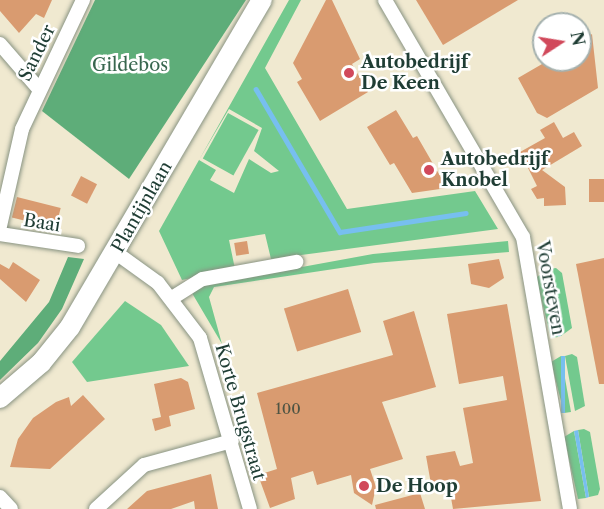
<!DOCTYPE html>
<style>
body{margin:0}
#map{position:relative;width:604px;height:509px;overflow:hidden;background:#f0e9d0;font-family:"Libre Caslon Text",serif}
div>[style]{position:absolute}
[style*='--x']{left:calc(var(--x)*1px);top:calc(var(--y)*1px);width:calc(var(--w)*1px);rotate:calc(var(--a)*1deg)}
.green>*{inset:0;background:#73c98e;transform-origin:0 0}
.forest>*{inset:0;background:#5ead79}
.water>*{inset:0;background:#77bfef;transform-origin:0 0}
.stream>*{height:4.5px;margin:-2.25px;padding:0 2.25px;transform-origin:2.25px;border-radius:2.25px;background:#77bfef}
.building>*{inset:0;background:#d99b70;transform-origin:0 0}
.roads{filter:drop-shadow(0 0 2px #889382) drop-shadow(0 0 2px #889382)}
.minor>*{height:14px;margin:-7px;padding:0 7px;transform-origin:7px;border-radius:7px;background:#fff}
.secondary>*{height:20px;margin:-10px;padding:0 10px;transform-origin:10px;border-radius:10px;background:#fff}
.dots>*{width:16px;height:16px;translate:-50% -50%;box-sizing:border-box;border:3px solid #fff;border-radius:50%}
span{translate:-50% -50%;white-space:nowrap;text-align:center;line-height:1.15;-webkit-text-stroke:5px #fff;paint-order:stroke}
.number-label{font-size:15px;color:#4e5443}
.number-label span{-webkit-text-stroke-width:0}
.street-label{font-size:18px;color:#1f3d34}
.poi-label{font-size:18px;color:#1f3d34;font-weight:700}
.left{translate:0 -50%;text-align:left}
.park-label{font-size:18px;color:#38674f}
.north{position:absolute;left:532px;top:12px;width:60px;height:60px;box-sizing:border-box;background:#fff;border:2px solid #a5b1ae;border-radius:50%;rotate:78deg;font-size:16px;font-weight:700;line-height:24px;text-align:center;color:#1f3d34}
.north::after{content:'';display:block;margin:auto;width:21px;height:27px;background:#d1495b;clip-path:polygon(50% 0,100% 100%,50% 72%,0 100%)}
</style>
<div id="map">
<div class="green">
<div style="clip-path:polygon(evenodd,289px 0,301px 0,265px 68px,347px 209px,475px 191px,498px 229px,271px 259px,265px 234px,229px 240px,235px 269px,182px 280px,159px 231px,289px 0,229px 109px,262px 128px,254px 151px,279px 171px,271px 173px,249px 159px,234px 193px,210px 180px,216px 170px,199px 160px,229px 109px)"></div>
<div style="left:228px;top:113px;width:35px;height:52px;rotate:29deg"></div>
<div style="clip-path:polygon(508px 241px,509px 252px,374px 263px,214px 287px,209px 297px,222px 344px,192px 293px,204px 285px,373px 254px)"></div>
<div style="clip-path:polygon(556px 268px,562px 273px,572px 328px,561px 336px,549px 269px)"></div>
<div style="clip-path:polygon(546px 270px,558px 337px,551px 338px,536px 278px)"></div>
<div style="clip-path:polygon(125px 301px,161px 325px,189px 366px,87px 382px,72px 362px)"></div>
<div style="clip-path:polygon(572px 354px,577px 357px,585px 406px,575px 411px,565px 356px)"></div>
<div style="clip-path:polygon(561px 356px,571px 412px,564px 413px,551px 362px)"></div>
<div style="clip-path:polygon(584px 429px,590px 432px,600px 489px,598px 495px,589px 497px,578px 430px)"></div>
<div style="clip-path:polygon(574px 431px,586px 498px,578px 499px,564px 437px)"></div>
</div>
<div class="forest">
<div style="clip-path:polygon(95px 0,246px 0,129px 179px,42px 111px)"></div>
<div style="clip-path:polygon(68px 257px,84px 259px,62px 309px,38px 343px,0 380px,0 361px,49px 302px)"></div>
</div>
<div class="water">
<div style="left:549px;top:269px;width:68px;height:3px;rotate:80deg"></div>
<div style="left:561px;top:356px;width:4px;height:57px"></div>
<div style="clip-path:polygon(578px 430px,589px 497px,586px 498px,574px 431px)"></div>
</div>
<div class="stream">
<div style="--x:256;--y:89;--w:166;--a:59.6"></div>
<div style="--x:340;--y:232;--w:127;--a:-8.6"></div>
</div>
<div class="building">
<div style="clip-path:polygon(0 0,52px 0,44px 18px,36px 14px,19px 33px,0 11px)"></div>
<div style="clip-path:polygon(326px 0,332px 0,360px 59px,352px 64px,368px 92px,320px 121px,297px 82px,302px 79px,293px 63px)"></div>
<div style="clip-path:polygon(416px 0,518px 0,443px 45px)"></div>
<div style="clip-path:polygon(592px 34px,598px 88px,547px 118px,537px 113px,518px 78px,549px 60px,580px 60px,580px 42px)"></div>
<div style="clip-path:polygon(396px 110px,413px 138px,417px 136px,447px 188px,412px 193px,394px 163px,390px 165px,367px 127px)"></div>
<div style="clip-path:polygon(554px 122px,563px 138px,574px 132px,582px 146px,542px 170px,565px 187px,566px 205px,544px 206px,544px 198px,537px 199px,531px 189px,537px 186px,520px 152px,545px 138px,540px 130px)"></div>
<div style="left:81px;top:176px;width:18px;height:22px;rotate:27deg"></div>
<div style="left:604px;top:179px;width:23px;height:15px;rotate:90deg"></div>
<div style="left:17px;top:197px;width:45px;height:21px;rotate:14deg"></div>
<div style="left:247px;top:241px;width:13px;height:13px;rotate:81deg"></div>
<div style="clip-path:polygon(604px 258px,604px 384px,599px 384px,576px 264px)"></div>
<div style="clip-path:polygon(499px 259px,504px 278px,489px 288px,471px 284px,468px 264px)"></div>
<div style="clip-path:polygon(13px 262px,40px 280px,26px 302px,0 279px,0 264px,9px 269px)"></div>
<div style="left:348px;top:289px;width:45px;height:67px;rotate:73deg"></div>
<div style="clip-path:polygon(507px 304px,541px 501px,453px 509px,448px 481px,431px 484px,426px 456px,455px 451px,460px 466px,473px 463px,463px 408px,507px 400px,503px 376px,459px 384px,447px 314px)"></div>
<div style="clip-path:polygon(414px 311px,436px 387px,382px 402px,403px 459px,370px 469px,376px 487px,372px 505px,354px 493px,351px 475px,317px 485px,313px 471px,291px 478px,295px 499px,270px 508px,258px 475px,277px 469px,257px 393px,393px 355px,383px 321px)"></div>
<div style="clip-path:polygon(181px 378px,188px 382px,195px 409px,169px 416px,171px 426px,155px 431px,152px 419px,161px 417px,154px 384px)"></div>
<div style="clip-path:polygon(83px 395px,105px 419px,50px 469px,10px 467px,18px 439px,33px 418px,56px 402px,69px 397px,71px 406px)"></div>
<div style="clip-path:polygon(211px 474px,218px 509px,195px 509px,194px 501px,171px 509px,127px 509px,147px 491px)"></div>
<div style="clip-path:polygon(420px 493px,425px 509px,376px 509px,375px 505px)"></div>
</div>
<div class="roads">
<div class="minor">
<div style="--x:385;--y:0;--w:274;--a:59.8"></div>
<div style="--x:523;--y:237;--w:276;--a:80.2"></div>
<div style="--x:0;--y:44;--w:60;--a:49.1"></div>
<div style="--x:0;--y:226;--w:99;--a:-77.2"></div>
<div style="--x:22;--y:129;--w:143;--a:-64.7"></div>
<div style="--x:0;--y:234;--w:79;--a:8.7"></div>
<div style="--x:115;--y:252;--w:53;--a:35.8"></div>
<div style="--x:158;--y:283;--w:69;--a:52.6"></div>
<div style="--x:200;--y:338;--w:178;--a:73.7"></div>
<div style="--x:172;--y:298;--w:36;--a:-32"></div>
<div style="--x:203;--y:279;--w:95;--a:-10.4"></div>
<div style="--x:0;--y:497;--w:16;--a:47"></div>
<div style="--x:96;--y:509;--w:65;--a:-42.5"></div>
<div style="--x:144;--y:465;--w:91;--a:-15.3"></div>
</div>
<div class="secondary">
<div style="--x:0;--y:398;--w:54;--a:-40.5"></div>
<div style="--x:41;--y:363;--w:46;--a:-51.1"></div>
<div style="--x:70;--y:327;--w:379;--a:-59.6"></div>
</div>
</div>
<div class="dots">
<div style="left:349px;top:73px;background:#d1495b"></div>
<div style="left:429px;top:170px;background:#d1495b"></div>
<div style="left:364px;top:486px;background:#d1495b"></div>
</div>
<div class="number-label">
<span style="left:288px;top:409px">100</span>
</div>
<div class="street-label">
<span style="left:37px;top:53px;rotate:-64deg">Sander</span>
<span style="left:142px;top:207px;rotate:-60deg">Plantijnlaan</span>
<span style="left:42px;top:223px;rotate:9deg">Baai</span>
<span style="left:550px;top:288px;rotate:80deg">Voorsteven</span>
<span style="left:240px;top:412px;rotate:74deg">Korte Brugstraat</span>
</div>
<div class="poi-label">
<span class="left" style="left:361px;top:73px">Autobedrijf<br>De Keen</span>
<span class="left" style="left:441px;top:170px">Autobedrijf<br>Knobel</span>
<span class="left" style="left:376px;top:486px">De Hoop</span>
</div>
<div class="park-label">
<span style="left:130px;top:65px">Gildebos</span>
</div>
<div class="north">N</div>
</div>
